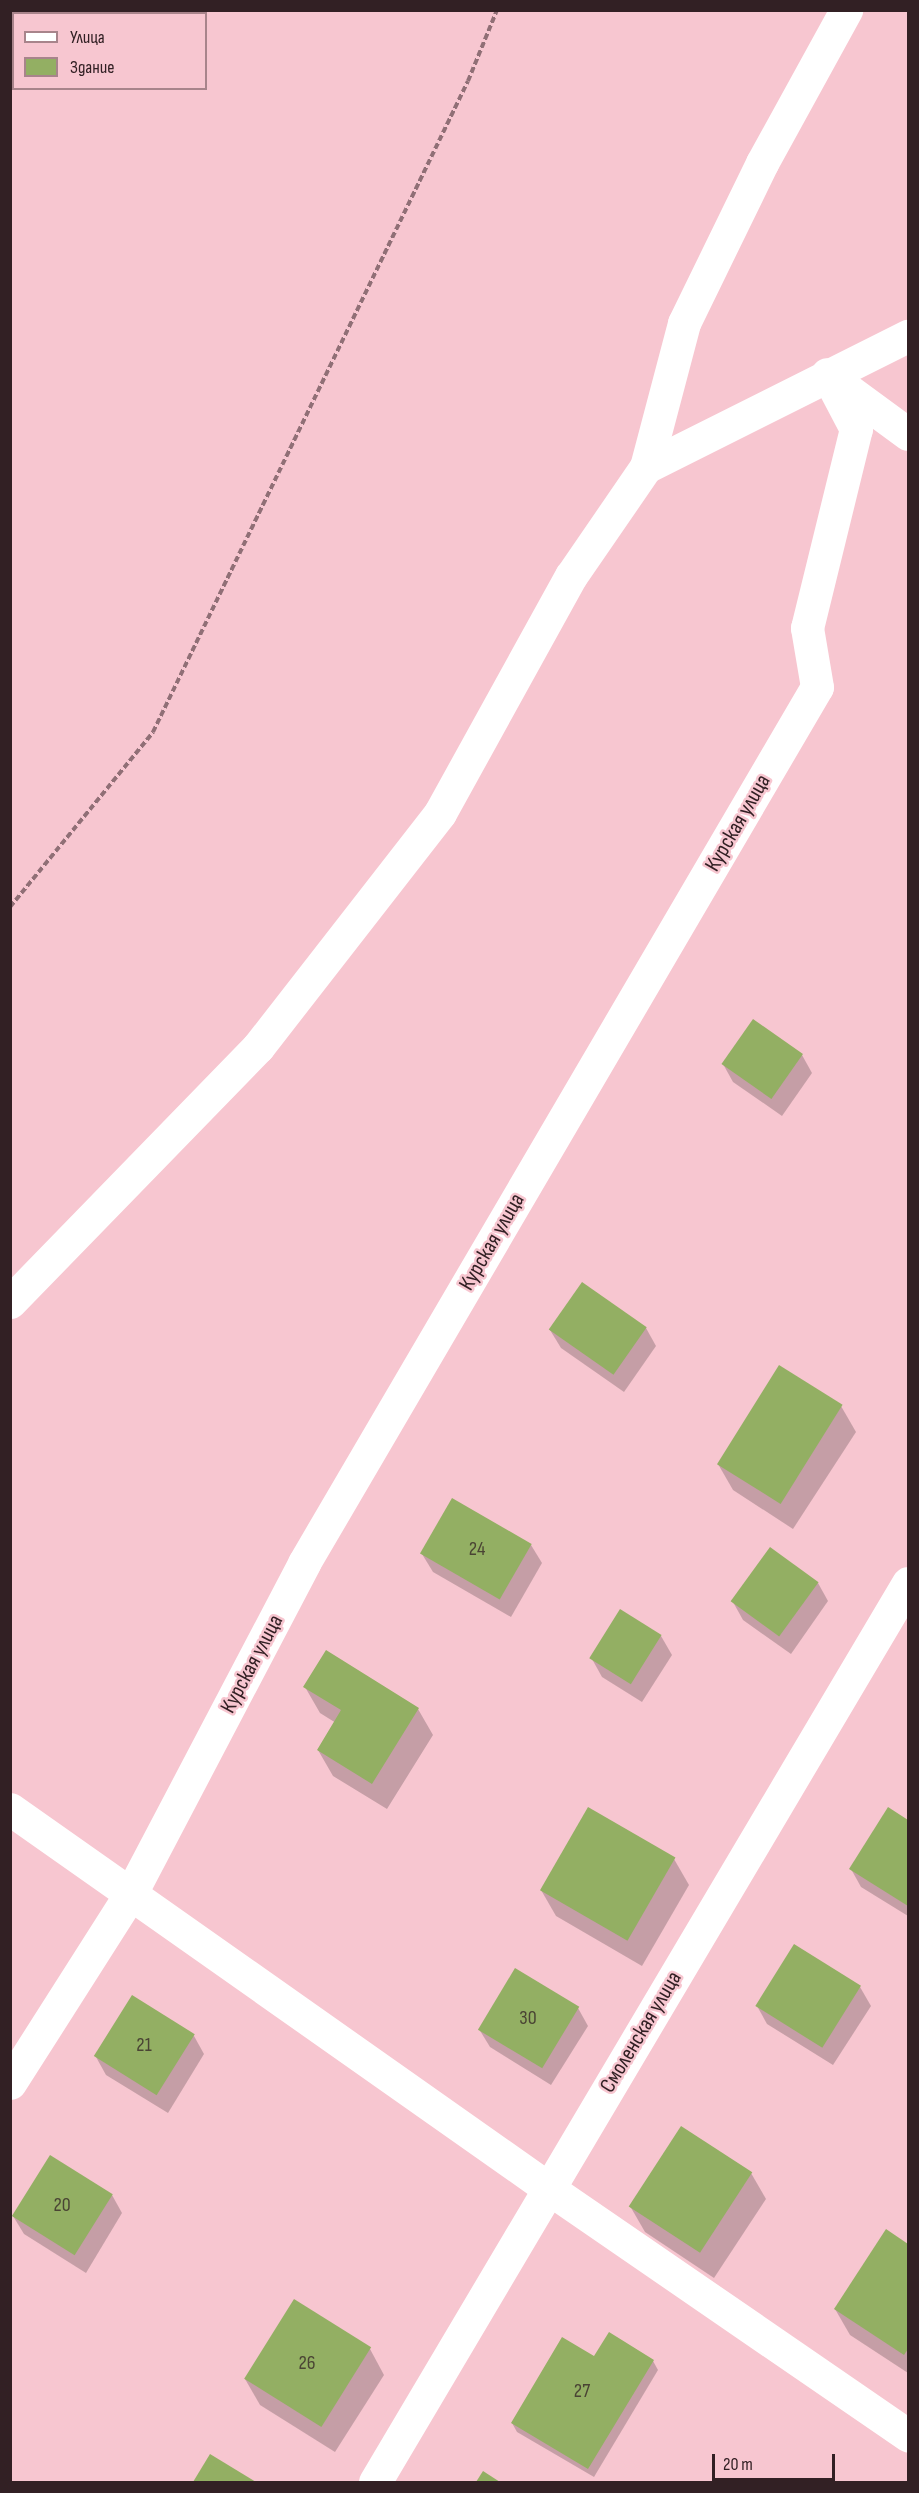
<!DOCTYPE html>
<meta charset="utf-8">
<style>
body{margin:0}
#map{position:relative;width:919px;height:2493px;overflow:hidden;background:#f7c6d0;font-family:"Sofia Sans Condensed",sans-serif}
div>[style]{position:absolute}
[style*='--x']{left:calc(var(--x)*1px);top:calc(var(--y)*1px);width:calc(var(--w)*1px);rotate:calc(var(--a)*1deg)}
.shadow>*{inset:0;background:#0003}
.building>*{inset:0;background:#93af63;transform-origin:0 0}
.path>*{height:4px;margin-top:-2px;transform-origin:0;background:repeating-linear-gradient(90deg,#906f76 0 6px,transparent 0 9px)}
.minor>*{height:33px;margin:-16.5px;padding:0 16.5px;transform-origin:16.5px;border-radius:16.5px;background:#fff}
span{translate:-50% -50%;white-space:nowrap;text-align:center;line-height:1.15;-webkit-text-stroke:5px #f7c6d0;paint-order:stroke}
.number-label{font-size:20px;color:#4a4434}
.number-label span{-webkit-text-stroke-width:0}
.street-label{font-size:22px;color:#322024}
.frame{position:absolute;inset:0;border:12px solid #322024;pointer-events:none}
.legend{position:absolute;left:12px;top:12px;width:195px;height:78px;box-sizing:border-box;background:#f7c6d0;border:2px solid #a8848b;margin:0;padding:8px 10px;list-style:none;font-size:18px;color:#322024}
.legend li{display:flex;align-items:center;gap:12px;height:30px}
.legend b{width:30px;border:2px solid #a8848b}
.scale{position:absolute;left:712px;top:2454px;width:123px;height:27px;box-sizing:border-box;border:3px solid #322024;border-top:0;padding-left:8px;font-size:18px;line-height:21px;white-space:nowrap;color:#322024;-webkit-text-stroke:4px #f7c6d0;paint-order:stroke}
</style>
<div id="map">
<div class="shadow">
<div style="clip-path:polygon(802px 1055px,812px 1073px,782px 1116px,733px 1082px,723px 1064px)"></div>
<div style="clip-path:polygon(646px 1328px,656px 1346px,624px 1392px,561px 1348px,550px 1330px)"></div>
<div style="clip-path:polygon(841px 1406px,856px 1432px,793px 1529px,733px 1490px,718px 1464px)"></div>
<div style="clip-path:polygon(531px 1545px,542px 1563px,511px 1617px,433px 1572px,422px 1554px)"></div>
<div style="clip-path:polygon(818px 1583px,828px 1601px,791px 1654px,743px 1620px,733px 1602px)"></div>
<div style="clip-path:polygon(621px 1611px,661px 1636px,672px 1655px,642px 1702px,602px 1677px,592px 1659px)"></div>
<div style="clip-path:polygon(305px 1687px,418px 1709px,433px 1735px,387px 1809px,333px 1776px,318px 1750px,336px 1723px,320px 1713px)"></div>
<div style="clip-path:polygon(888px 1809px,908px 1821px,908px 1916px,861px 1887px,851px 1869px)"></div>
<div style="clip-path:polygon(674px 1859px,689px 1885px,642px 1966px,556px 1916px,541px 1890px)"></div>
<div style="clip-path:polygon(794px 1946px,860px 1987px,871px 2006px,833px 2065px,767px 2024px,757px 2006px)"></div>
<div style="clip-path:polygon(578px 2008px,588px 2026px,551px 2085px,490px 2047px,479px 2029px)"></div>
<div style="clip-path:polygon(194px 2036px,204px 2054px,168px 2113px,106px 2075px,96px 2057px)"></div>
<div style="clip-path:polygon(751px 2173px,766px 2199px,714px 2278px,645px 2232px,630px 2206px)"></div>
<div style="clip-path:polygon(112px 2195px,122px 2213px,86px 2273px,24px 2234px,13px 2216px)"></div>
<div style="clip-path:polygon(886px 2231px,908px 2246px,908px 2373px,850px 2335px,835px 2309px)"></div>
<div style="clip-path:polygon(370px 2349px,384px 2375px,335px 2452px,260px 2405px,245px 2379px)"></div>
<div style="clip-path:polygon(595px 2358px,653px 2361px,658px 2370px,594px 2477px,517px 2432px,512px 2423px)"></div>
<div style="clip-path:polygon(211px 2456px,253px 2482px,195px 2482px)"></div>
</div>
<div class="building">
<div style="left:753px;top:1019px;width:61px;height:55px;rotate:35deg"></div>
<div style="left:582px;top:1282px;width:79px;height:58px;rotate:35deg"></div>
<div style="left:779px;top:1365px;width:75px;height:117px;rotate:32deg"></div>
<div style="left:452px;top:1498px;width:92px;height:64px;rotate:30deg"></div>
<div style="left:770px;top:1547px;width:60px;height:67px;rotate:36deg"></div>
<div style="left:620px;top:1609px;width:49px;height:58px;rotate:32deg"></div>
<div style="clip-path:polygon(326px 1650px,419px 1708px,372px 1784px,317px 1750px,341px 1710px,303px 1687px)"></div>
<div style="left:588px;top:1807px;width:101px;height:96px;rotate:30deg"></div>
<div style="clip-path:polygon(888px 1807px,908px 1820px,908px 1906px,849px 1869px)"></div>
<div style="left:794px;top:1944px;width:79px;height:73px;rotate:32deg"></div>
<div style="left:515px;top:1968px;width:75px;height:72px;rotate:31deg"></div>
<div style="left:132px;top:1995px;width:74px;height:72px;rotate:32deg"></div>
<div style="left:681px;top:2126px;width:85px;height:96px;rotate:33deg"></div>
<div style="left:50px;top:2155px;width:74px;height:72px;rotate:32deg"></div>
<div style="clip-path:polygon(886px 2229px,908px 2244px,908px 2349px,904px 2355px,834px 2309px)"></div>
<div style="left:294px;top:2299px;width:91px;height:94px;rotate:32deg"></div>
<div style="clip-path:polygon(609px 2332px,654px 2360px,588px 2469px,511px 2423px,562px 2337px,594px 2356px)"></div>
<div style="clip-path:polygon(210px 2454px,256px 2482px,193px 2482px)"></div>
<div style="clip-path:polygon(483px 2471px,500px 2482px,476px 2482px)"></div>
</div>
<div class="path">
<div style="--x:10;--y:907;--w:226;--a:-50.7"></div>
<div style="--x:153;--y:732;--w:723;--a:-64.18"></div>
<div style="--x:468;--y:81;--w:77;--a:-67.8"></div>
</div>
<div class="minor">
<div style="--x:833;--y:379;--w:93;--a:36.3"></div>
<div style="--x:646;--y:467;--w:293;--a:-26.6"></div>
<div style="--x:10;--y:1302;--w:356;--a:-45.8"></div>
<div style="--x:258;--y:1047;--w:296;--a:-52.1"></div>
<div style="--x:440;--y:813;--w:271;--a:-61.1"></div>
<div style="--x:571;--y:576;--w:132;--a:-55.5"></div>
<div style="--x:646;--y:467;--w:149;--a:-75.2"></div>
<div style="--x:684;--y:323;--w:178;--a:-64"></div>
<div style="--x:762;--y:163;--w:175;--a:-61.2"></div>
<div style="--x:10;--y:1809;--w:658;--a:35.16"></div>
<div style="--x:548;--y:2188;--w:437;--a:34.5"></div>
<div style="--x:10;--y:2083;--w:225;--a:-57.5"></div>
<div style="--x:131;--y:1893;--w:373;--a:-62.3"></div>
<div style="--x:304;--y:1563;--w:1015;--a:-59.65"></div>
<div style="--x:817;--y:687;--w:60;--a:-99.6"></div>
<div style="--x:807;--y:628;--w:205;--a:-76.2"></div>
<div style="--x:856;--y:429;--w:62;--a:-117.8"></div>
<div style="--x:375;--y:2482;--w:1045;--a:-59.34"></div>
</div>
<div class="number-label">
<span style="left:477px;top:1549px">24</span>
<span style="left:528px;top:2018px">30</span>
<span style="left:144px;top:2045px">21</span>
<span style="left:62px;top:2205px">20</span>
<span style="left:307px;top:2363px">26</span>
<span style="left:582px;top:2391px">27</span>
</div>
<div class="street-label">
<span style="left:738px;top:823px;rotate:-60deg">Курская улица</span>
<span style="left:492px;top:1242px;rotate:-60deg">Курская улица</span>
<span style="left:252px;top:1664px;rotate:-62deg">Курская улица</span>
<span style="left:641px;top:2032px;rotate:-59deg">Смоленская улица</span>
</div>
<div class="frame"></div>
<ul class="legend">
<li><b style="height:8px;background:#fff"></b>Улица</li>
<li><b style="height:16px;background:#93af63"></b>Здание</li>
</ul>
<div class="scale">20 m</div>
</div>
